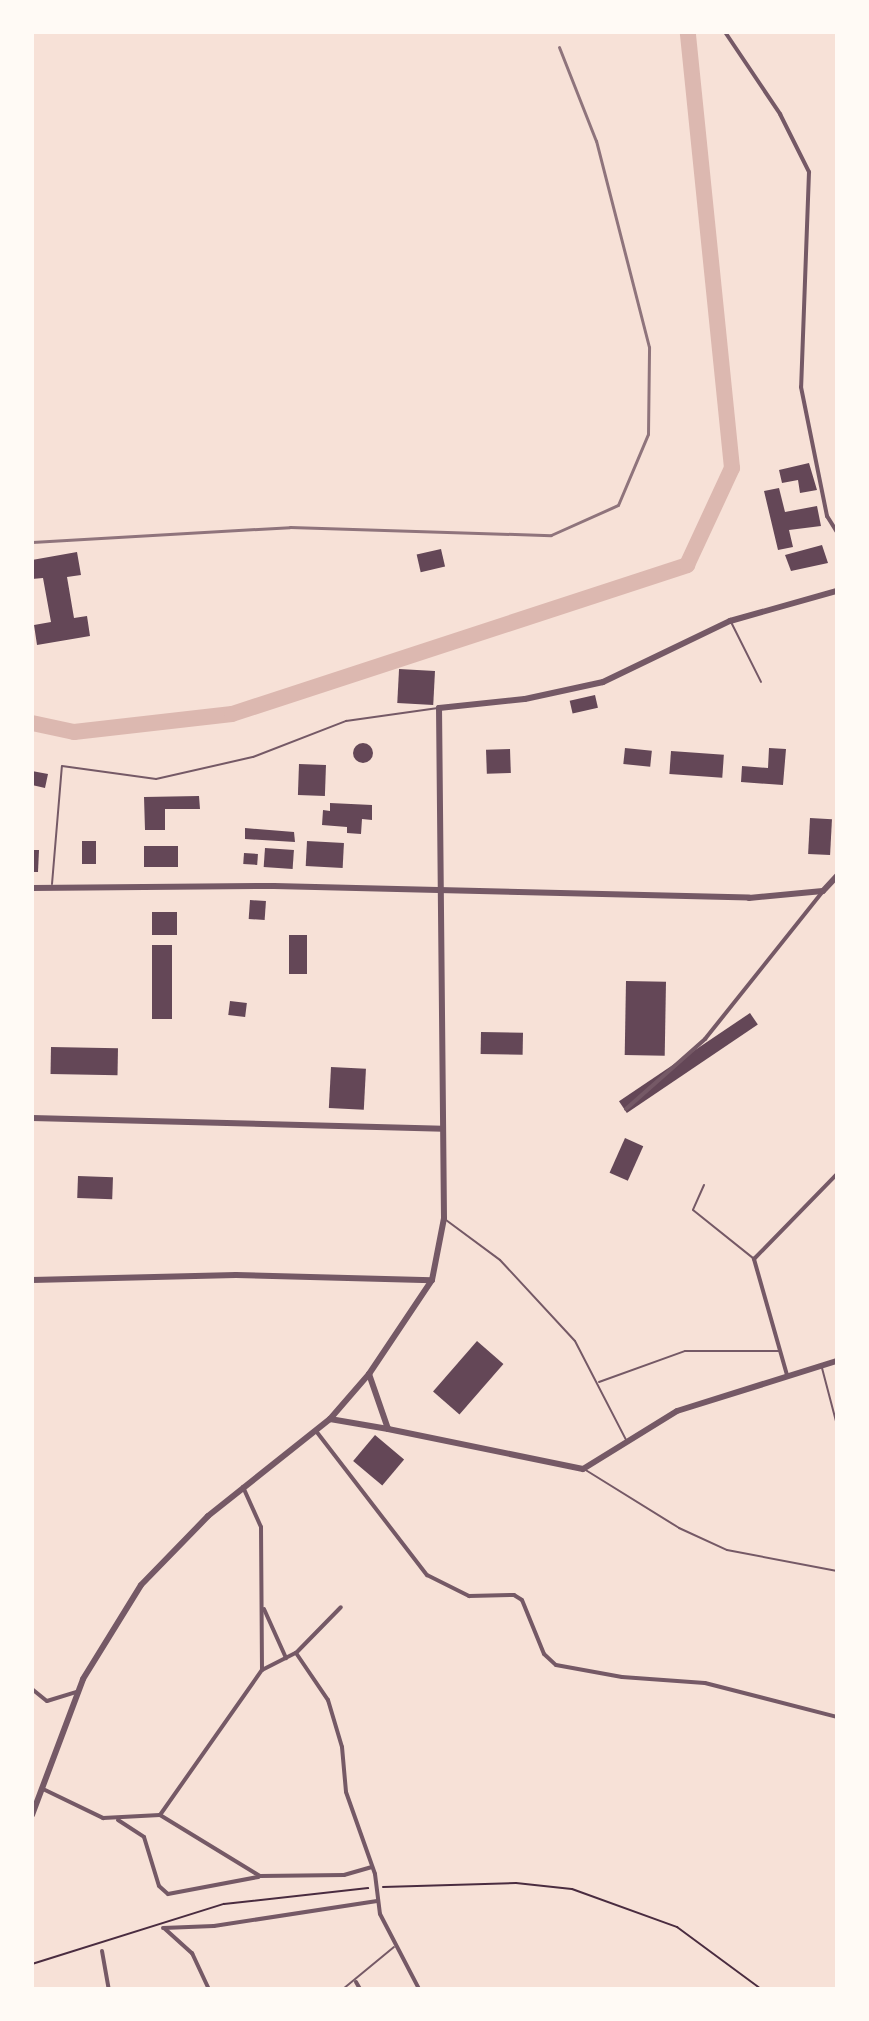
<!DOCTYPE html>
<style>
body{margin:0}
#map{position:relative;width:869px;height:2021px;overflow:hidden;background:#f7e1d7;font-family:Manrope,sans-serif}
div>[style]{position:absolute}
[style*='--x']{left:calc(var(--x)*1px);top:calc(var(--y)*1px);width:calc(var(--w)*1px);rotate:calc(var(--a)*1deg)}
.river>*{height:16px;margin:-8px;padding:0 8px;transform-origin:8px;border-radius:8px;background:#dcb8b0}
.building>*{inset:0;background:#644757;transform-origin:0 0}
.round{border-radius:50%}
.path>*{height:2px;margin:-1px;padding:0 1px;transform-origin:1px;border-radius:1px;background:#4a2c40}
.service>*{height:2px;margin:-1px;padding:0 1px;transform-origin:1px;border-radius:1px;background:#755966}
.minor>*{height:4px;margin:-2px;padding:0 2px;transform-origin:2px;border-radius:2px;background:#755966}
.tertiary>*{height:6px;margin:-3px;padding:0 3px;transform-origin:3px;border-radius:3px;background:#755966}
.rail>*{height:3px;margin:-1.5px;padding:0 1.5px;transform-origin:1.5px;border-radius:1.5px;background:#8f747c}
span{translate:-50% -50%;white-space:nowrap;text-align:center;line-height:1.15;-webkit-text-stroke:6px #fffaf5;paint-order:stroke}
.frame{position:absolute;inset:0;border:34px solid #fffaf5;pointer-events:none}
</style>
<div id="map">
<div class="river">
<div style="--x:32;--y:723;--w:43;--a:12.1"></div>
<div style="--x:74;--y:732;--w:159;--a:-6.5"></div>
<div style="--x:232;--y:714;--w:479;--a:-18.1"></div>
<div style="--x:687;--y:565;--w:107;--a:-65.1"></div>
<div style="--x:732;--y:468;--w:438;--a:-95.8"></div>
</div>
<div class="building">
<div style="clip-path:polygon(809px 463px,817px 490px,800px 493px,798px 480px,782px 483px,779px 470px)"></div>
<div style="clip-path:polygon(779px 488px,785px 512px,817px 506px,821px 526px,789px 530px,793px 547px,778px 550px,764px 491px)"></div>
<div style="clip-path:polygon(822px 545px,828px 563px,791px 571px,785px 555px)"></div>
<div style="left:441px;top:549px;width:18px;height:25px;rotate:77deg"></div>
<div style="clip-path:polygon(77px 552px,81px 575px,67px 577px,74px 618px,87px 616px,90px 636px,37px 645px,34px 625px,51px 622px,43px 578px,32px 579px,32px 560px)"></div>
<div style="left:435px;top:671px;width:34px;height:36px;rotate:93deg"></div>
<div style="left:595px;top:695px;width:13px;height:26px;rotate:77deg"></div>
<div class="round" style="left:353px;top:743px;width:20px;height:20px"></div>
<div style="left:625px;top:748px;width:27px;height:16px;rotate:6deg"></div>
<div style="clip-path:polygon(769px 748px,786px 749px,783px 785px,741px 782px,742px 766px,768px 768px)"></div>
<div style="left:510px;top:749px;width:24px;height:24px;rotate:88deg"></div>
<div style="left:671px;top:751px;width:53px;height:23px;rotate:4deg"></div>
<div style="left:299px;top:764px;width:27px;height:31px;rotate:2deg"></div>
<div style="clip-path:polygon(32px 771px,48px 774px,45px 788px,32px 785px)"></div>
<div style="clip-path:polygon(199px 796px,200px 809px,165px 809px,165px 830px,145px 830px,144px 797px)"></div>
<div style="clip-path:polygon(330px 803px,372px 805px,372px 820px,362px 819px,361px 834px,347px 833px,347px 827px,322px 825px,323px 810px,330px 811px)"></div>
<div style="left:810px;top:818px;width:22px;height:36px;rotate:3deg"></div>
<div style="clip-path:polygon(245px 828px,294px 832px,295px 842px,245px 839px)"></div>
<div style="left:82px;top:841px;width:14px;height:23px"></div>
<div style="left:307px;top:841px;width:37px;height:25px;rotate:3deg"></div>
<div style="left:144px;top:846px;width:34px;height:21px"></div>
<div style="left:265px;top:848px;width:29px;height:19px;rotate:4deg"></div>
<div style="clip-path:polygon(32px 850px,39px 850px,38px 872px,32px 872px)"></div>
<div style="left:244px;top:853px;width:14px;height:11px;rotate:4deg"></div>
<div style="left:250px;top:900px;width:16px;height:19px;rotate:4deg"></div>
<div style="left:152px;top:912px;width:25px;height:23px"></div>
<div style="left:289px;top:935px;width:18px;height:39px"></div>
<div style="left:152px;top:945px;width:20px;height:74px"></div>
<div style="left:626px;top:981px;width:40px;height:74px;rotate:1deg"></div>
<div style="left:230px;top:1001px;width:17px;height:14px;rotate:7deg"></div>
<div style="left:750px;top:1013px;width:14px;height:158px;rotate:56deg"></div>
<div style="left:481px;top:1032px;width:42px;height:22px;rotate:1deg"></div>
<div style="left:51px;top:1047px;width:67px;height:27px;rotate:1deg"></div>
<div style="left:331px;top:1067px;width:35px;height:41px;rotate:3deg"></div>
<div style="left:625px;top:1138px;width:20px;height:38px;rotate:24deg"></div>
<div style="left:78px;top:1176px;width:35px;height:22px;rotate:2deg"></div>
<div style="left:477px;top:1341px;width:35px;height:67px;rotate:41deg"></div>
<div style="left:375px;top:1435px;width:38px;height:34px;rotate:40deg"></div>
</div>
<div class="path">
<div style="--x:383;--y:1887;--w:133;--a:-1.7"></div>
<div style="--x:516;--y:1883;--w:56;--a:6.1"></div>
<div style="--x:572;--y:1889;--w:112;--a:19.9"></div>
<div style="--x:677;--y:1927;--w:104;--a:36.4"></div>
<div style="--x:32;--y:1964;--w:201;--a:-17.4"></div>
<div style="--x:224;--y:1904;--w:145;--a:-6.3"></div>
</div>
<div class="service">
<div style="--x:731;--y:622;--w:67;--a:63.4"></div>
<div style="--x:52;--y:884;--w:118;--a:-85.2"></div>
<div style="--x:62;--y:766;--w:95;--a:7.9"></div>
<div style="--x:156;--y:779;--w:99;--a:-12.8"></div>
<div style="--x:253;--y:757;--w:100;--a:-21.2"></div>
<div style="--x:346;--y:721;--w:93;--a:-8"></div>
<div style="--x:704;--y:1185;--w:27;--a:114"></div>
<div style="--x:693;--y:1210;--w:77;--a:38.7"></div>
<div style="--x:446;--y:1220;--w:67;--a:36.5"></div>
<div style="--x:500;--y:1260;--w:110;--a:47.2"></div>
<div style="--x:575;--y:1341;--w:111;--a:62.7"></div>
<div style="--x:822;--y:1368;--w:59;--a:75.3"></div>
<div style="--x:599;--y:1382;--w:91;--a:-19.8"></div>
<div style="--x:685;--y:1351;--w:94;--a:0"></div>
<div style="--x:584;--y:1469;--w:112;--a:31.8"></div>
<div style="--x:679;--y:1528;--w:53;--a:24.6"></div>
<div style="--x:727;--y:1550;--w:112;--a:10.8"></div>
<div style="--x:343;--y:1989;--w:66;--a:-39.5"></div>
</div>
<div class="minor">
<div style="--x:725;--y:32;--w:99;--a:56.1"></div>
<div style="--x:780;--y:114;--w:65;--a:63.4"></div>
<div style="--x:809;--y:172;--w:215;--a:92.1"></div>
<div style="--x:801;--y:387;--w:132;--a:78.6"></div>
<div style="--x:827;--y:516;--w:19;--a:58"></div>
<div style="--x:626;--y:1109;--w:106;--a:-41.5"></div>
<div style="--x:705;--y:1039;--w:189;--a:-51.4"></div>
<div style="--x:787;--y:1375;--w:121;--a:-105.9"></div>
<div style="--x:754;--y:1259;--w:119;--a:-45.7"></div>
<div style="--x:316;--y:1431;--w:182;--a:52.4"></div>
<div style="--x:427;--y:1575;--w:47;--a:26.6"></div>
<div style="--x:469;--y:1596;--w:45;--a:-1.3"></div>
<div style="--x:514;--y:1595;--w:9;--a:32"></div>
<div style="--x:522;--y:1600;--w:58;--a:67.8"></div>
<div style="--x:544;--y:1654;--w:16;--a:43"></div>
<div style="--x:556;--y:1665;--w:67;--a:10.3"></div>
<div style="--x:622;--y:1677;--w:83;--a:4.1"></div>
<div style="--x:705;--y:1683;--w:136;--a:14.4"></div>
<div style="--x:264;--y:1609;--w:54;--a:65.8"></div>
<div style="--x:296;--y:1653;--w:57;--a:55.8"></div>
<div style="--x:328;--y:1700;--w:49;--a:73.4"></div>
<div style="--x:342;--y:1747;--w:45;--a:84.9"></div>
<div style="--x:346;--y:1792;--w:87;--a:70.5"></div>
<div style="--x:375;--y:1874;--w:40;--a:82.9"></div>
<div style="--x:380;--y:1914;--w:85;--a:62.5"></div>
<div style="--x:262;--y:1670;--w:38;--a:-27"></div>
<div style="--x:296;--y:1653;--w:64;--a:-45.6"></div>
<div style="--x:32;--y:1689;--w:19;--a:39"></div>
<div style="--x:47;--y:1701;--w:31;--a:-17"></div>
<div style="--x:43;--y:1789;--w:67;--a:25.8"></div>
<div style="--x:103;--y:1818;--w:57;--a:-3"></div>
<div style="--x:160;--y:1815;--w:117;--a:31.4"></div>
<div style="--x:260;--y:1876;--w:84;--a:-0.7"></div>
<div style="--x:344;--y:1875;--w:29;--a:-16"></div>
<div style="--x:160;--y:1815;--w:177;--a:-54.9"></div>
<div style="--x:262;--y:1670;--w:143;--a:-90.4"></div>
<div style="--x:261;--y:1527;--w:44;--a:-114.2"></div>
<div style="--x:118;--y:1820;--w:31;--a:33"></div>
<div style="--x:144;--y:1837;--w:51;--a:73"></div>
<div style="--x:159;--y:1886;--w:12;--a:42"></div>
<div style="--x:168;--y:1894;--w:92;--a:-10.7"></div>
<div style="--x:163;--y:1928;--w:51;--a:-2.2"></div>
<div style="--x:214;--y:1926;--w:165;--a:-8.7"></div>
<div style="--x:164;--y:1928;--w:38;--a:42"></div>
<div style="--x:192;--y:1953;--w:40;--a:65"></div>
<div style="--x:102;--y:1951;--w:39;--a:80"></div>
<div style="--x:356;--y:1982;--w:8;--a:60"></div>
</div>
<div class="tertiary">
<div style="--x:32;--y:888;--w:242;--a:-0.5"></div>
<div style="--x:274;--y:886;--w:475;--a:1.4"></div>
<div style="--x:749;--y:898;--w:74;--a:-5.4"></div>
<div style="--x:823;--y:891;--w:21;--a:-47"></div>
<div style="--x:32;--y:1118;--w:411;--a:1.5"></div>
<div style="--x:32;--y:1280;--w:204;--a:-1.4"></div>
<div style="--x:236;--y:1275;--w:196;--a:1.5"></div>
<div style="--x:369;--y:1374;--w:58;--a:70.9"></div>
<div style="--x:388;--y:1429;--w:199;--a:11.6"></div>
<div style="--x:583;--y:1469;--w:110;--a:-31.7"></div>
<div style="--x:677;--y:1411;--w:168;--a:-17.4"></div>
<div style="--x:330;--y:1419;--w:59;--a:9.8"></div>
<div style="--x:32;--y:1815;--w:145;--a:-69.4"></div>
<div style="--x:83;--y:1679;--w:110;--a:-58.3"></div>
<div style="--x:141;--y:1585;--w:96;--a:-45.8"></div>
<div style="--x:208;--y:1516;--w:156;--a:-38.5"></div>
<div style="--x:330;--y:1419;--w:60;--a:-49.1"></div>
<div style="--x:369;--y:1374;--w:113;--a:-56.2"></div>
<div style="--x:432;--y:1280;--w:63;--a:-79"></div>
<div style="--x:444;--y:1218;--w:510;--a:-90.56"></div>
<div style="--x:439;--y:708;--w:86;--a:-6"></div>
<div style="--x:525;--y:699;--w:80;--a:-12.3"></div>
<div style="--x:603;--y:682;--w:141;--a:-25.7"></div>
<div style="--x:730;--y:621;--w:111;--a:-15.7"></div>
</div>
<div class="rail">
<div style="--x:32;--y:542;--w:258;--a:-3.3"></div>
<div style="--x:290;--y:527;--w:261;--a:1.8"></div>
<div style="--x:551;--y:535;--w:73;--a:-24.1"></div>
<div style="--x:618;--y:505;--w:77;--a:-67.1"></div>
<div style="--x:648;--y:434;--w:87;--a:-89.3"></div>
<div style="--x:649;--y:347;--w:213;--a:-104.4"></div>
<div style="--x:596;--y:141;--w:101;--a:-111.5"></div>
</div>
<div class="frame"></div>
</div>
